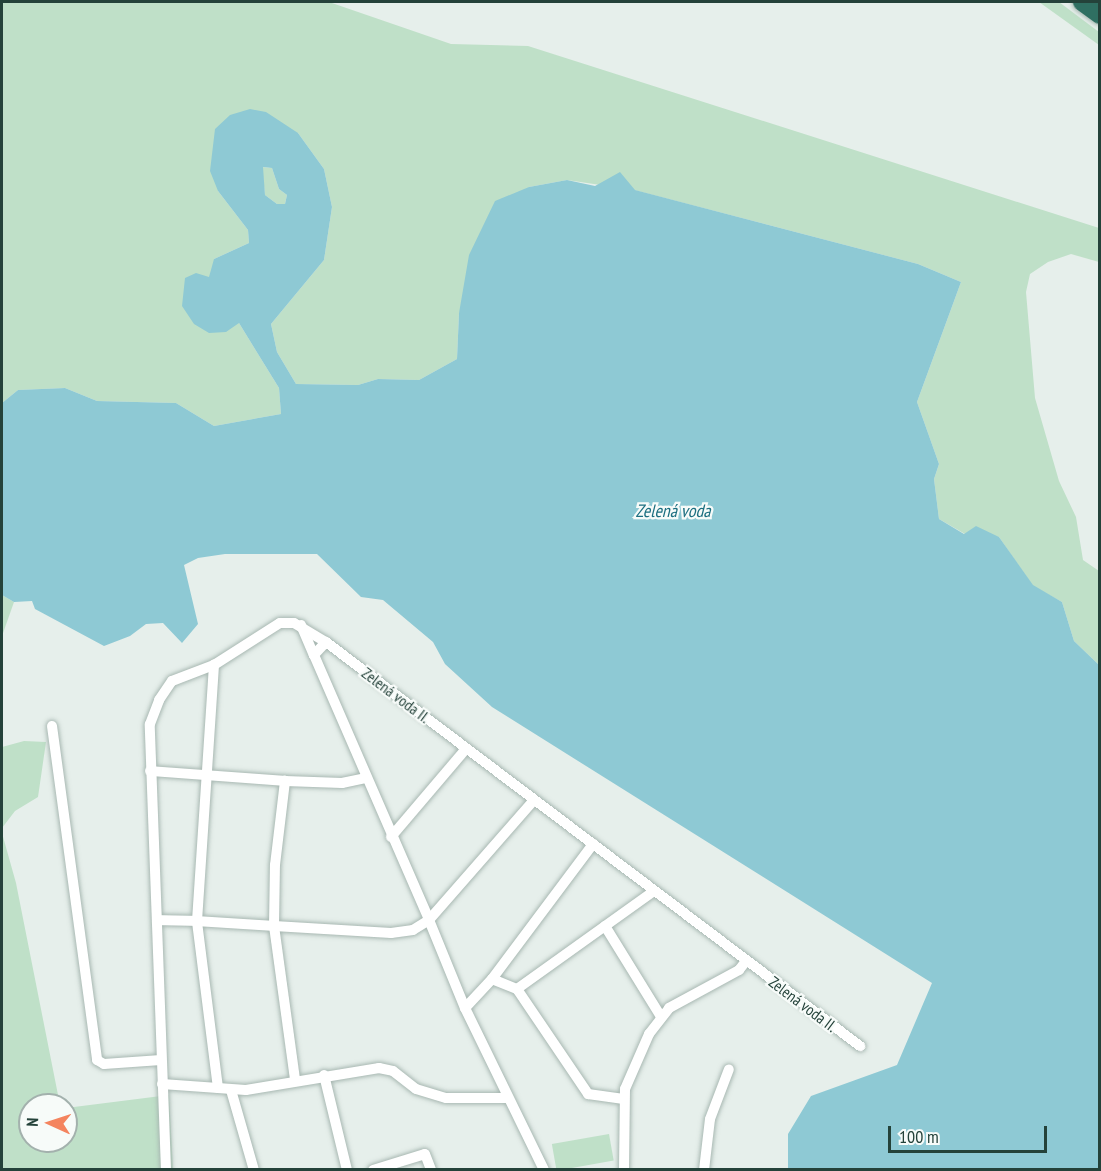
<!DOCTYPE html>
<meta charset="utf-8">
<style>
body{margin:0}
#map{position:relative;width:1101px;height:1171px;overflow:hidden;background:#e6efeb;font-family:"PT Sans Narrow",sans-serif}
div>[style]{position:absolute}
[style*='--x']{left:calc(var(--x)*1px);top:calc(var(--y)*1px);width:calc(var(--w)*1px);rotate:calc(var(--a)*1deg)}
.green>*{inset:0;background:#bfe0c8;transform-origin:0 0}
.water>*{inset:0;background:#8ec9d4}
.roads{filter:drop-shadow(0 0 2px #a8b8b2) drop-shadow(0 0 2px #a8b8b2)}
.minor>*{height:10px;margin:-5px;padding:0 5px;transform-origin:5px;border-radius:5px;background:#fff}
.motorway>*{height:18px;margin:-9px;padding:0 9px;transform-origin:9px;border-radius:9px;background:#2f6f62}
span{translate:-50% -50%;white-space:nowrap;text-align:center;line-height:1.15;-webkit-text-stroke:4.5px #f7fbf9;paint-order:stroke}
.street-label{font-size:16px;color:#24423a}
.water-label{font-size:18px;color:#1c6f80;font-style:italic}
.frame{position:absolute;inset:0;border:3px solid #24423a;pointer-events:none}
.north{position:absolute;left:18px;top:1093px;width:60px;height:60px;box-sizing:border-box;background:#f7fbf9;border:2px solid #a3b1ad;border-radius:50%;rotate:273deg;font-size:16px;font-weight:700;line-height:24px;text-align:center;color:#24423a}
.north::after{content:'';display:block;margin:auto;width:21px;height:27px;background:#f4845f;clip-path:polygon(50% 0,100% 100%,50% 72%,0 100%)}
.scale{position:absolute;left:888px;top:1126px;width:159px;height:27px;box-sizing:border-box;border:3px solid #24423a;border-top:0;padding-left:8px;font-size:18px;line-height:21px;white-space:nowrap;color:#24423a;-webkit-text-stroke:4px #f7fbf9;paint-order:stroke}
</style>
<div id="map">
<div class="green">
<div style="clip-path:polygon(2px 2px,329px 2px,451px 44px,528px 46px,1099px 228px,1099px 262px,1071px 254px,1048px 262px,1030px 274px,1026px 292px,1035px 398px,1059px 481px,1076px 517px,1083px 560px,1099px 571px,1099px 665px,1074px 641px,1062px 602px,1033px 586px,999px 537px,965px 534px,939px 519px,934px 479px,939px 464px,917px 402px,961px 282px,918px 264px,634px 190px,567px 180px,529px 187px,459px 313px,457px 359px,419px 380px,378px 379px,358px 385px,296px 384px,277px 352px,271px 324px,324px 260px,332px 207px,324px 169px,298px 133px,218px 191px,248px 230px,249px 243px,214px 259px,239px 323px,279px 388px,281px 414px,214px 426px,176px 403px,97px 401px,65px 388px,18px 390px,2px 403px)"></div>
<div style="clip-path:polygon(1039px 2px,1059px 2px,1099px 32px,1099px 45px)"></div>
<div style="clip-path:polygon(262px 167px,272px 168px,279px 189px,287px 195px,285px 204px,277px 204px,265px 195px)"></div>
<div style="clip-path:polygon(2px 595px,14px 602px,2px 636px)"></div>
<div style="clip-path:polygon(24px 741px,46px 742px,38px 797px,15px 811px,2px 828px,2px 747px)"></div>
<div style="clip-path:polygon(2px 833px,16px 883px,60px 1105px,30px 1105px,30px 1141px,66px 1141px,66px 1108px,169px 1095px,173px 1169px,2px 1169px)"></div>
<div style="left:609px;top:1134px;width:27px;height:58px;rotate:80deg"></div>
</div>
<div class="water">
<div style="clip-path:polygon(evenodd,250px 109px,266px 112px,298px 133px,324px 169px,332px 207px,324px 260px,271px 324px,277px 352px,296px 384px,358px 385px,378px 379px,419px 380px,457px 359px,459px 313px,469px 255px,495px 201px,529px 187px,567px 180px,595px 186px,620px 172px,635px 190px,918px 264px,961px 282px,917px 402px,939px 464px,934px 479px,939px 519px,964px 534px,976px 526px,999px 537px,1033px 585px,1062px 602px,1074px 641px,1099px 665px,1099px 1169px,788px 1169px,788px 1134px,811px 1096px,897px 1065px,932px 983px,492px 707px,445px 664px,433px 642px,383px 600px,361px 597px,317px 554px,225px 554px,198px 558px,184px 565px,198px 624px,182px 643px,163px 623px,146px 624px,130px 636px,104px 646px,35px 609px,32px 601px,14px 602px,2px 595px,2px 403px,18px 390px,65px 388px,97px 401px,176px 403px,214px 426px,281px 414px,279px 388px,239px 323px,226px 332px,209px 333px,194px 324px,182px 306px,185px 278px,196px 273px,209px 277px,214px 259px,249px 243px,248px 230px,218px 191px,210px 171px,215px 129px,230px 115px,250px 109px,263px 167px,272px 168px,279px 189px,287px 195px,285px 204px,277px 204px,265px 195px,263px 167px)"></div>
</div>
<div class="roads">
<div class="minor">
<div style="--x:301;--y:625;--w:33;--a:67"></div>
<div style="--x:326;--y:642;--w:18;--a:133"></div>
<div style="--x:314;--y:655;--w:289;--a:66.5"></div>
<div style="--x:429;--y:920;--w:19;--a:148"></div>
<div style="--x:413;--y:930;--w:22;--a:172"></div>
<div style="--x:391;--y:933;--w:117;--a:-176.6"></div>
<div style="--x:274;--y:926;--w:61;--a:-89.1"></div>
<div style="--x:275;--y:865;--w:85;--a:-83.2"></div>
<div style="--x:285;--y:781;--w:57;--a:2"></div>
<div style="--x:342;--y:783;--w:25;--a:-12"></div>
<div style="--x:52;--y:726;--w:337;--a:82.3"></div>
<div style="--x:97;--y:1060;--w:8;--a:30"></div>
<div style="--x:104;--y:1064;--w:57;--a:-4"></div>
<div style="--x:150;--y:771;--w:135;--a:4.2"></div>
<div style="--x:534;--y:800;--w:159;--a:131.2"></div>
<div style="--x:429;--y:920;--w:95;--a:67.8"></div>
<div style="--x:465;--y:1008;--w:180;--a:64"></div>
<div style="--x:391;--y:837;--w:116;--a:-49.6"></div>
<div style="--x:157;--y:920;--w:40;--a:1.4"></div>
<div style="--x:197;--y:921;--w:257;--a:-86.2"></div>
<div style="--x:605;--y:926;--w:105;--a:58.3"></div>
<div style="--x:492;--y:979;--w:27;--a:22"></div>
<div style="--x:517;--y:989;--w:168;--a:-35.6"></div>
<div style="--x:517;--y:989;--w:127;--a:55.9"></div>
<div style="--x:588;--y:1094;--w:36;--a:8"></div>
<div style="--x:465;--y:1008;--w:40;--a:-47"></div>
<div style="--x:492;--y:979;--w:169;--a:-53.2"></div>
<div style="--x:324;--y:1075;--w:98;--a:76.4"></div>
<div style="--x:162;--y:1084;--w:84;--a:4.1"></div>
<div style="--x:246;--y:1090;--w:135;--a:-9.4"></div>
<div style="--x:379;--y:1068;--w:14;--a:12"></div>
<div style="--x:393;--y:1071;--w:29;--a:38"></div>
<div style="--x:416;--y:1089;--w:31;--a:17"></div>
<div style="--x:446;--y:1098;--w:61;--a:0"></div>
<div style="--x:218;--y:1088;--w:168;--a:-97.2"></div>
<div style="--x:197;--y:921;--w:77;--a:3.7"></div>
<div style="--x:274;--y:926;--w:155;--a:82.2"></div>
<div style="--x:231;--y:1090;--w:83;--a:74"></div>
<div style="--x:166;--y:1170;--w:446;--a:-92.1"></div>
<div style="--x:150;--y:724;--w:26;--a:-69"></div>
<div style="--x:159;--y:700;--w:23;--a:-56"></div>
<div style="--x:172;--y:681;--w:45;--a:-20.9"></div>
<div style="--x:214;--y:665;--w:78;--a:-32.5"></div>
<div style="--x:280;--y:623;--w:14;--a:0"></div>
<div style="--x:294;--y:623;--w:37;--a:31"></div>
<div style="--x:326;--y:642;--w:670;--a:37.11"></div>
<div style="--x:373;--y:1170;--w:54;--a:-17.1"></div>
<div style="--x:425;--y:1154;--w:17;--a:69"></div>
<div style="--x:624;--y:1170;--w:81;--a:-89.3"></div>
<div style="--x:625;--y:1089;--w:60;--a:-66.4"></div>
<div style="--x:649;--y:1034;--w:33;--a:-52"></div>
<div style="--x:669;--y:1008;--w:80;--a:-28.5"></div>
<div style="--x:739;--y:970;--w:11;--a:-52"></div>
<div style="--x:704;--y:1170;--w:51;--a:-83.3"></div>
<div style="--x:710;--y:1119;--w:53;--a:-69.2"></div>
</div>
<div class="motorway">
<div style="--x:1082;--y:2;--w:22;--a:36"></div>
</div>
</div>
<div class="street-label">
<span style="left:396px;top:695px;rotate:37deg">Zelená voda II.</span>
<span style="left:803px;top:1004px;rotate:37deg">Zelená voda II.</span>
</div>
<div class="water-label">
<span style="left:673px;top:511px">Zelená voda</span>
</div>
<div class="frame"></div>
<div class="north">N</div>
<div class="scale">100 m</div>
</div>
